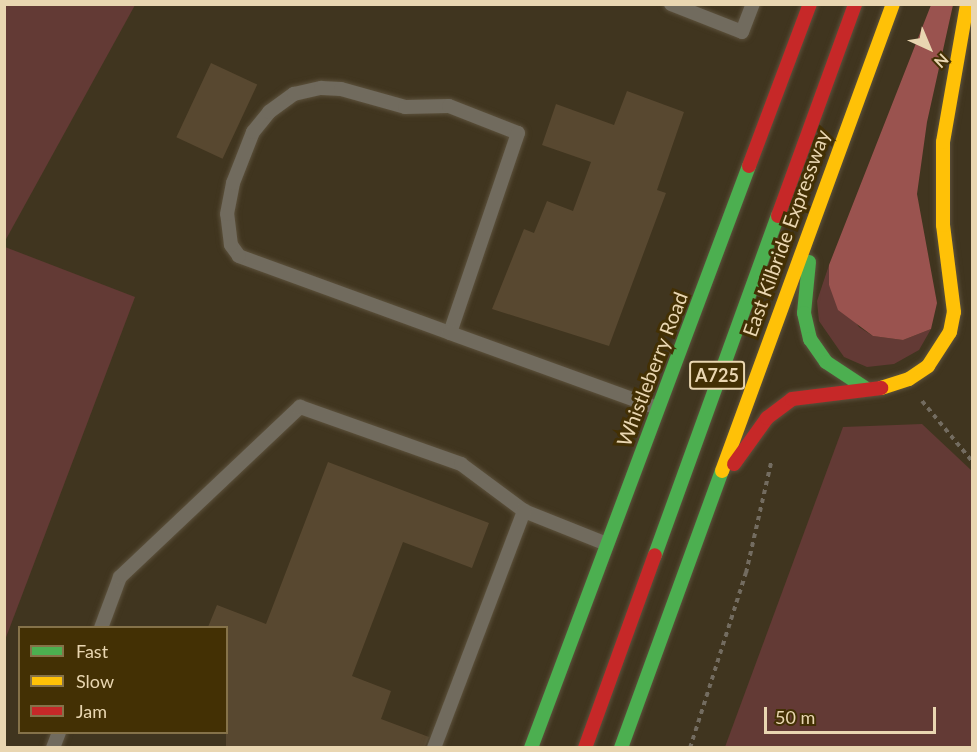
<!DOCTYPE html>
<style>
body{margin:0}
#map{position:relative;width:977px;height:752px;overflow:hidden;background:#40351f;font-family:Lato,sans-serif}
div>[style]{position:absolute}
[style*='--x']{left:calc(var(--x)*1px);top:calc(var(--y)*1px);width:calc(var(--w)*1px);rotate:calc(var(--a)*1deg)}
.green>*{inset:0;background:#633a35}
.forest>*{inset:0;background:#9a534f}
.building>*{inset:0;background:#584830;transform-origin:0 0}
.path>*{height:4px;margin-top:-2px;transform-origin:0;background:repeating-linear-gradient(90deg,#736c60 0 4.5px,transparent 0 9px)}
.roads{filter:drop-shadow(0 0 2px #5c513c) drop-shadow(0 0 2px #5c513c)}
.lane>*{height:14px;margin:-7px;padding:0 7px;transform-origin:7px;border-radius:7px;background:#716b5e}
.fast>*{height:14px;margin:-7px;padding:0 7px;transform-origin:7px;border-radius:7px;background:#4caf50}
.slow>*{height:14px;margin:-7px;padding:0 7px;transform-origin:7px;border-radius:7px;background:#ffc107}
.jam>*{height:14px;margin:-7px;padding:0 7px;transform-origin:7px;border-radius:7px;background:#c62828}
span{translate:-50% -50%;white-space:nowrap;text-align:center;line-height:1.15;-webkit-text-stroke:6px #433004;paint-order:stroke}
.shield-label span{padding:2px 4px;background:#433004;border:2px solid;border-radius:4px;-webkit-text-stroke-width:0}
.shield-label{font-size:18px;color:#e9d6b1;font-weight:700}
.street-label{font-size:20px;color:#e9d6b1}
.frame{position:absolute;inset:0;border:6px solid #e9d6b1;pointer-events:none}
.legend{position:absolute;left:18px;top:626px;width:210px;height:108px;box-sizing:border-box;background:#433004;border:2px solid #857249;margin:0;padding:8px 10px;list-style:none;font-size:18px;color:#e9d6b1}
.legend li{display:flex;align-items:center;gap:12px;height:30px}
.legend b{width:30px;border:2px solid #857249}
.north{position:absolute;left:899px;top:18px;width:60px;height:60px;-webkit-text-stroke:4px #433004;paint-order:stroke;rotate:136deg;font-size:16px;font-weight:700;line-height:24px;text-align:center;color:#e9d6b1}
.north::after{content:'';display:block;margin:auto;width:21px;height:27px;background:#e9d6b1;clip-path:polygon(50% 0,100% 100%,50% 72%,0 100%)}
.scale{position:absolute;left:764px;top:707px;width:172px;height:27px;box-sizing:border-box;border:3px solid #e9d6b1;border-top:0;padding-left:8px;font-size:18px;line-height:21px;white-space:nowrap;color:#e9d6b1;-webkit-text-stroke:4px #433004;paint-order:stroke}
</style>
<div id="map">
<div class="green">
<div style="clip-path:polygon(5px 4px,135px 5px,5px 241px,4px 5px)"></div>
<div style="clip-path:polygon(5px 247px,135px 297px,5px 640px)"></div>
<div style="clip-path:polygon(829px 265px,829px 285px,859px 327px,873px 336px,903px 340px,931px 329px,919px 350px,894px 364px,867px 367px,844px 357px,819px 321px,817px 301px)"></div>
<div style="clip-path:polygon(922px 424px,972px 471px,972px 747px,725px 747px,843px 427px)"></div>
</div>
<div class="forest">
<div style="clip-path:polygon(931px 5px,953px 5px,927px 122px,917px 194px,937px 303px,931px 329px,903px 340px,873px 336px,838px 310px,829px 285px,829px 265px)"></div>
</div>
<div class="building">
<div style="left:211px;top:63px;width:51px;height:82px;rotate:25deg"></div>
<div style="clip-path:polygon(627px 91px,684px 112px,657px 190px,666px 193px,609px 346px,492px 309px,524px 229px,534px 233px,547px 201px,573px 211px,591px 162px,542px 145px,556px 104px,614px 125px)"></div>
<div style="clip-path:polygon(328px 462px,489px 523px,472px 568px,403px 542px,352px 676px,391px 691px,381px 719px,429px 737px,425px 747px,226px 747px,226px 627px,208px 627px,217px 605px,266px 624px)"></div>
</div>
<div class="path">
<div style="--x:922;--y:401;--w:78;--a:50.2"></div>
<div style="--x:690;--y:748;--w:184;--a:-72.3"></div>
<div style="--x:746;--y:573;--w:113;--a:-77.2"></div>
</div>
<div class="roads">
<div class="lane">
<div style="--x:671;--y:4;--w:76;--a:21.5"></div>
<div style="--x:742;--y:32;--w:30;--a:-69"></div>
<div style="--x:450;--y:333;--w:225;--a:-160"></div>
<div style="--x:239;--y:256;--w:14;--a:-126"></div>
<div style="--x:231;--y:245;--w:31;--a:-97"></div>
<div style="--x:227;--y:214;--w:32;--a:-79"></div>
<div style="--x:233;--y:183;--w:55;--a:-68.6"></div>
<div style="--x:253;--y:132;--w:26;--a:-51"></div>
<div style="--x:269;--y:112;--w:31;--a:-36"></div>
<div style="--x:294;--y:94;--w:28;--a:-13"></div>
<div style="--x:321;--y:88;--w:20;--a:3"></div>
<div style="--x:341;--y:89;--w:66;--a:15.7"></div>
<div style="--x:405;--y:107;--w:44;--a:-1.3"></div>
<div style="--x:449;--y:106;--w:74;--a:21.4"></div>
<div style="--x:518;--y:133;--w:211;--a:108.8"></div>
<div style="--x:450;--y:333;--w:220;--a:19.9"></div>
<div style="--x:101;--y:628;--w:54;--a:-69.6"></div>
<div style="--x:120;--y:577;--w:248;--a:-43.4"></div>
<div style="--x:300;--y:407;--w:171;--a:19.5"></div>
<div style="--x:461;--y:464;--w:79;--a:36.7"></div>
<div style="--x:524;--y:511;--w:89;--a:21.7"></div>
<div style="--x:53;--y:748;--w:17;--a:-69"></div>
<div style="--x:434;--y:748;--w:254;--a:-69.2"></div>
</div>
<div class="fast">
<div style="--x:809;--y:262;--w:51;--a:95.6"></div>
<div style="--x:804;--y:313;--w:27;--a:77"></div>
<div style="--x:810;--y:339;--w:28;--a:55"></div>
<div style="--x:826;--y:362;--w:49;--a:33.4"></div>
<div style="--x:655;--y:555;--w:361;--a:-70.1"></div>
<div style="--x:531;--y:748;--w:621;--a:-69.47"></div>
<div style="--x:621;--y:748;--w:295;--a:-70"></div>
</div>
<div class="slow">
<div style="--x:881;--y:388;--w:29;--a:-18"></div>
<div style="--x:909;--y:379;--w:23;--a:-34"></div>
<div style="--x:928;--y:366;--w:40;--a:-57.1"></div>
<div style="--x:950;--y:332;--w:20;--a:-79"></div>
<div style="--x:954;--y:312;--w:88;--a:-97.2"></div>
<div style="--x:943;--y:225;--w:83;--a:-90"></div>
<div style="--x:943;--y:142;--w:140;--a:-80.1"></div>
<div style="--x:722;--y:471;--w:497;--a:-69.9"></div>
</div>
<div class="jam">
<div style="--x:749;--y:166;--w:173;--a:-69.4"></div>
<div style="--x:778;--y:216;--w:226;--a:-70"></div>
<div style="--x:734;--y:464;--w:57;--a:-54.3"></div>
<div style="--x:767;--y:418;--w:31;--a:-37"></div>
<div style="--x:792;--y:399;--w:90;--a:-7"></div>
<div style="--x:585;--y:748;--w:205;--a:-70.1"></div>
</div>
</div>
<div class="shield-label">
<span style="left:717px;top:375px">A725</span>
</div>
<div class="street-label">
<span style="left:786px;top:233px;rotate:-70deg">East Kilbride Expressway</span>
<span style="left:652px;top:369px;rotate:-69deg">Whistleberry Road</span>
</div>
<div class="frame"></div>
<ul class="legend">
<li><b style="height:8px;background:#4caf50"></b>Fast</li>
<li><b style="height:8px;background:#ffc107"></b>Slow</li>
<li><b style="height:8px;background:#c62828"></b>Jam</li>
</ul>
<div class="north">N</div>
<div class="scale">50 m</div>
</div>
